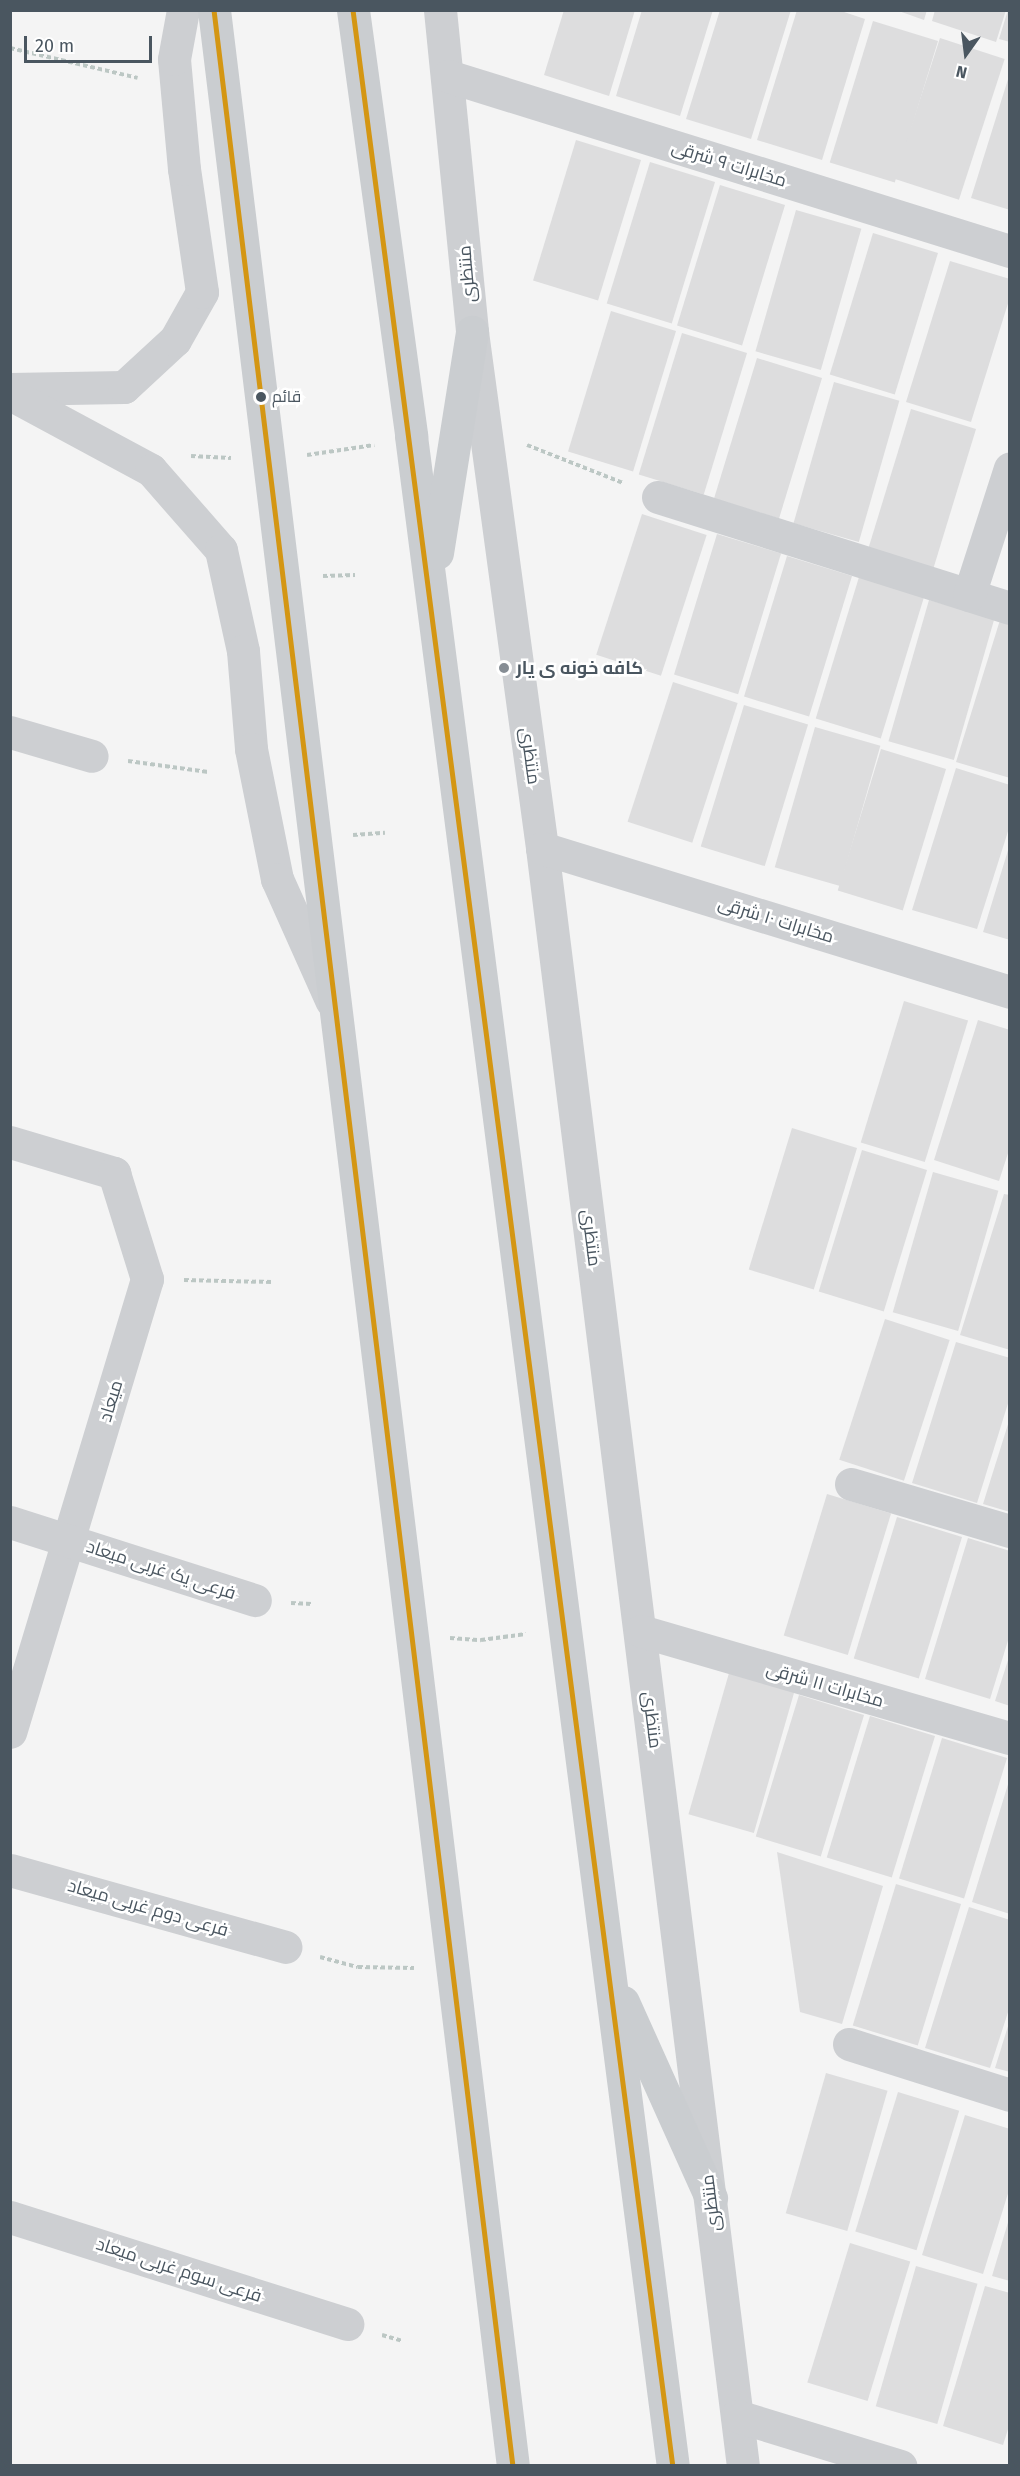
<!DOCTYPE html>
<meta charset="utf-8">
<style>
body{margin:0}
#map{position:relative;width:1020px;height:2476px;overflow:hidden;background:#f4f4f4;font-family:"Fira Sans",Cairo,sans-serif}
div>[style]{position:absolute}
[style*='--x']{left:calc(var(--x)*1px);top:calc(var(--y)*1px);width:calc(var(--w)*1px);rotate:calc(var(--a)*1deg)}
.building>*{inset:0;background:#ddddde;transform-origin:0 0}
.path>*{height:4px;margin-top:-2px;transform-origin:0;background:repeating-linear-gradient(90deg,#bcc7c4 0 4.5px,transparent 0 7.5px)}
.minor>*{height:33px;margin:-16.5px;padding:0 16.5px;transform-origin:16.5px;border-radius:16.5px;background:#cdcfd2}
.major>*{height:33px;margin:-16.5px;padding:0 16.5px;transform-origin:16.5px;border-radius:16.5px;background:#cacdd0}
.bus-1>*{height:4.5px;margin:-2.25px;padding:0 2.25px;transform-origin:2.25px;border-radius:2.25px;background:#d49613}
.dots>*{width:16px;height:16px;translate:-50% -50%;box-sizing:border-box;border:3px solid #fff;border-radius:50%}
span{translate:-50% -50%;white-space:nowrap;text-align:center;line-height:1.15;-webkit-text-stroke:5px #fff;paint-order:stroke}
.bus-label{font-size:16px;color:#4a5660}
.left{translate:0 -50%;text-align:left}
.street-label{font-size:18px;color:#4a5660}
.poi-label{font-size:18px;color:#4a5660;font-weight:700}
.frame{position:absolute;inset:0;border:12px solid #4a5660;pointer-events:none}
.north{position:absolute;left:936px;top:24px;width:60px;height:60px;-webkit-text-stroke:4px #fff;paint-order:stroke;rotate:194deg;font-size:16px;font-weight:700;line-height:24px;text-align:center;color:#4a5660}
.north::after{content:'';display:block;margin:auto;width:21px;height:27px;background:#4a5660;clip-path:polygon(50% 0,100% 100%,50% 72%,0 100%)}
.scale{position:absolute;left:24px;top:36px;width:128px;height:27px;box-sizing:border-box;border:3px solid #4a5660;border-top:0;padding-left:8px;font-size:18px;line-height:21px;white-space:nowrap;color:#4a5660;-webkit-text-stroke:4px #fff;paint-order:stroke}
</style>
<div id="map">
<div class="building">
<div style="clip-path:polygon(564px 10px,635px 10px,609px 96px,544px 75px)"></div>
<div style="clip-path:polygon(642px 10px,713px 10px,680px 116px,616px 96px)"></div>
<div style="clip-path:polygon(720px 10px,791px 10px,751px 139px,686px 119px)"></div>
<div style="clip-path:polygon(797px 10px,838px 10px,865px 19px,822px 160px,757px 140px)"></div>
<div style="clip-path:polygon(896px 10px,927px 10px,924px 20px)"></div>
<div style="clip-path:polygon(935px 10px,1006px 10px,996px 42px,932px 21px)"></div>
<div style="clip-path:polygon(1008px 10px,1010px 10px,1010px 42px,999px 39px)"></div>
<div style="left:873px;top:21px;width:68px;height:148px;rotate:17deg"></div>
<div style="left:940px;top:38px;width:68px;height:148px;rotate:18deg"></div>
<div style="clip-path:polygon(1009px 76px,1010px 76px,1010px 210px,971px 198px)"></div>
<div style="left:576px;top:140px;width:68px;height:147px;rotate:17deg"></div>
<div style="left:650px;top:162px;width:68px;height:148px;rotate:17deg"></div>
<div style="left:720px;top:185px;width:68px;height:147px;rotate:17deg"></div>
<div style="left:796px;top:210px;width:68px;height:147px;rotate:16deg"></div>
<div style="left:873px;top:233px;width:68px;height:148px;rotate:17deg"></div>
<div style="clip-path:polygon(950px 261px,1010px 279px,1010px 297px,971px 422px,906px 402px)"></div>
<div style="left:611px;top:311px;width:68px;height:147px;rotate:17deg"></div>
<div style="left:682px;top:333px;width:68px;height:148px;rotate:17deg"></div>
<div style="left:757px;top:358px;width:68px;height:147px;rotate:17deg"></div>
<div style="left:834px;top:382px;width:68px;height:147px;rotate:16deg"></div>
<div style="left:911px;top:409px;width:68px;height:148px;rotate:17deg"></div>
<div style="left:642px;top:514px;width:68px;height:148px;rotate:18deg"></div>
<div style="left:717px;top:534px;width:67px;height:147px;rotate:17deg"></div>
<div style="left:787px;top:556px;width:68px;height:147px;rotate:17deg"></div>
<div style="left:859px;top:577px;width:68px;height:148px;rotate:17deg"></div>
<div style="left:929px;top:600px;width:68px;height:147px;rotate:16deg"></div>
<div style="clip-path:polygon(1000px 620px,1010px 623px,1010px 778px,956px 762px)"></div>
<div style="left:673px;top:682px;width:68px;height:147px;rotate:18deg"></div>
<div style="left:744px;top:705px;width:67px;height:148px;rotate:17deg"></div>
<div style="left:815px;top:727px;width:68px;height:146px;rotate:16deg"></div>
<div style="left:881px;top:749px;width:68px;height:148px;rotate:17deg"></div>
<div style="clip-path:polygon(956px 768px,1010px 785px,1010px 825px,977px 929px,912px 910px)"></div>
<div style="clip-path:polygon(1009px 847px,1010px 847px,1010px 940px,983px 932px)"></div>
<div style="left:904px;top:1001px;width:67px;height:148px;rotate:17deg"></div>
<div style="clip-path:polygon(978px 1020px,1010px 1030px,1010px 1147px,999px 1181px,934px 1160px)"></div>
<div style="left:792px;top:1128px;width:68px;height:148px;rotate:17deg"></div>
<div style="left:862px;top:1150px;width:68px;height:148px;rotate:17deg"></div>
<div style="left:933px;top:1172px;width:68px;height:146px;rotate:16deg"></div>
<div style="clip-path:polygon(1004px 1194px,1010px 1195px,1010px 1350px,960px 1335px)"></div>
<div style="left:885px;top:1319px;width:68px;height:148px;rotate:18deg"></div>
<div style="clip-path:polygon(956px 1342px,1010px 1358px,1010px 1397px,977px 1503px,912px 1483px)"></div>
<div style="clip-path:polygon(1009px 1421px,1010px 1421px,1010px 1512px,983px 1504px)"></div>
<div style="left:827px;top:1494px;width:67px;height:148px;rotate:17deg"></div>
<div style="left:897px;top:1517px;width:68px;height:148px;rotate:17deg"></div>
<div style="clip-path:polygon(968px 1538px,1010px 1551px,1010px 1634px,990px 1699px,925px 1679px)"></div>
<div style="clip-path:polygon(1009px 1657px,1010px 1657px,1010px 1706px,995px 1701px)"></div>
<div style="left:729px;top:1673px;width:68px;height:147px;rotate:16deg"></div>
<div style="left:799px;top:1695px;width:68px;height:148px;rotate:17deg"></div>
<div style="left:870px;top:1716px;width:68px;height:148px;rotate:17deg"></div>
<div style="left:942px;top:1738px;width:68px;height:147px;rotate:17deg"></div>
<div style="clip-path:polygon(1009px 1781px,1010px 1781px,1010px 1914px,972px 1902px)"></div>
<div style="clip-path:polygon(777px 1852px,883px 1886px,842px 2024px,800px 2012px)"></div>
<div style="left:896px;top:1884px;width:68px;height:148px;rotate:17deg"></div>
<div style="clip-path:polygon(969px 1907px,1010px 1920px,1010px 2006px,990px 2068px,925px 2048px)"></div>
<div style="clip-path:polygon(1009px 2023px,1010px 2023px,1010px 2072px,995px 2068px)"></div>
<div style="left:826px;top:2073px;width:64px;height:146px;rotate:16deg"></div>
<div style="left:898px;top:2092px;width:64px;height:146px;rotate:17deg"></div>
<div style="clip-path:polygon(965px 2115px,1010px 2129px,1010px 2187px,983px 2274px,922px 2255px)"></div>
<div style="clip-path:polygon(1009px 2219px,1010px 2219px,1010px 2281px,992px 2276px)"></div>
<div style="left:850px;top:2243px;width:63px;height:146px;rotate:17deg"></div>
<div style="left:916px;top:2266px;width:64px;height:146px;rotate:16deg"></div>
<div style="clip-path:polygon(985px 2286px,1010px 2293px,1010px 2423px,1003px 2445px,943px 2426px)"></div>
</div>
<div class="path">
<div style="--x:10;--y:48;--w:131;--a:13.2"></div>
<div style="--x:527;--y:445;--w:103;--a:21.6"></div>
<div style="--x:307;--y:455;--w:68;--a:-8.5"></div>
<div style="--x:191;--y:456;--w:40;--a:2.9"></div>
<div style="--x:323;--y:576;--w:32;--a:-2"></div>
<div style="--x:128;--y:761;--w:81;--a:7.8"></div>
<div style="--x:353;--y:835;--w:32;--a:-4"></div>
<div style="--x:184;--y:1280;--w:88;--a:1.3"></div>
<div style="--x:291;--y:1603;--w:21;--a:3"></div>
<div style="--x:450;--y:1638;--w:31;--a:4"></div>
<div style="--x:481;--y:1640;--w:45;--a:-7.6"></div>
<div style="--x:320;--y:1957;--w:39;--a:15"></div>
<div style="--x:358;--y:1967;--w:56;--a:1"></div>
<div style="--x:382;--y:2335;--w:22;--a:16"></div>
</div>
<div class="minor">
<div style="--x:440;--y:10;--w:324;--a:84.3"></div>
<div style="--x:472;--y:332;--w:521;--a:82.27"></div>
<div style="--x:542;--y:848;--w:1630;--a:82.92"></div>
<div style="--x:448;--y:76;--w:589;--a:17.3"></div>
<div style="--x:10;--y:389;--w:114;--a:-1"></div>
<div style="--x:124;--y:387;--w:69;--a:-42.7"></div>
<div style="--x:175;--y:340;--w:55;--a:-60.6"></div>
<div style="--x:202;--y:292;--w:124;--a:-98.3"></div>
<div style="--x:184;--y:169;--w:110;--a:-95.2"></div>
<div style="--x:174;--y:59;--w:50;--a:-79.6"></div>
<div style="--x:10;--y:394;--w:160;--a:28.3"></div>
<div style="--x:151;--y:470;--w:106;--a:48.8"></div>
<div style="--x:221;--y:550;--w:103;--a:77.7"></div>
<div style="--x:243;--y:651;--w:98;--a:85.3"></div>
<div style="--x:251;--y:749;--w:133;--a:78.7"></div>
<div style="--x:277;--y:879;--w:133;--a:65.9"></div>
<div style="--x:658;--y:497;--w:369;--a:17.5"></div>
<div style="--x:969;--y:595;--w:133;--a:-72.1"></div>
<div style="--x:10;--y:732;--w:85;--a:16.3"></div>
<div style="--x:542;--y:848;--w:490;--a:17.1"></div>
<div style="--x:10;--y:1142;--w:109;--a:16.6"></div>
<div style="--x:114;--y:1173;--w:111;--a:72.7"></div>
<div style="--x:147;--y:1279;--w:473;--a:106.8"></div>
<div style="--x:851;--y:1484;--w:166;--a:16.5"></div>
<div style="--x:10;--y:1522;--w:257;--a:17.7"></div>
<div style="--x:641;--y:1631;--w:384;--a:16.2"></div>
<div style="--x:10;--y:1870;--w:286;--a:15.6"></div>
<div style="--x:849;--y:2044;--w:169;--a:17.6"></div>
<div style="--x:10;--y:2217;--w:354;--a:17.6"></div>
<div style="--x:737;--y:2416;--w:171;--a:17"></div>
</div>
<div class="major">
<div style="--x:214;--y:10;--w:2474;--a:83.06"></div>
<div style="--x:353;--y:10;--w:430;--a:82.2"></div>
<div style="--x:411;--y:436;--w:2047;--a:82.65"></div>
<div style="--x:437;--y:553;--w:224;--a:-81"></div>
<div style="--x:623;--y:2002;--w:215;--a:65.8"></div>
</div>
<div class="bus-1">
<div style="--x:214;--y:10;--w:2474;--a:83.06"></div>
<div style="--x:353;--y:10;--w:2477;--a:82.58"></div>
</div>
<div class="dots">
<div style="left:261px;top:397px;background:#4a5660"></div>
<div style="left:504px;top:668px;background:#868d94"></div>
</div>
<div class="bus-label">
<span class="left" style="left:272px;top:397px">قائم</span>
</div>
<div class="street-label">
<span style="left:729px;top:164px;rotate:17deg">مخابرات ۹ شرقی</span>
<span style="left:467px;top:274px;rotate:-95deg">منتظری</span>
<span style="left:530px;top:756px;rotate:82deg">منتظری</span>
<span style="left:776px;top:920px;rotate:17deg">مخابرات ۱۰ شرقی</span>
<span style="left:591px;top:1238px;rotate:83deg">منتظری</span>
<span style="left:111px;top:1401px;rotate:-73deg">میعاد</span>
<span style="left:161px;top:1570px;rotate:18deg">فرعی یک غربی میعاد</span>
<span style="left:825px;top:1685px;rotate:16deg">مخابرات ۱۱ شرقی</span>
<span style="left:652px;top:1720px;rotate:83deg">منتظری</span>
<span style="left:148px;top:1908px;rotate:16deg">فرعی دوم غربی میعاد</span>
<span style="left:711px;top:2203px;rotate:-97deg">منتظری</span>
<span style="left:179px;top:2270px;rotate:18deg">فرعی سوم غربی میعاد</span>
</div>
<div class="poi-label">
<span class="left" style="left:516px;top:668px">کافه خونه ی یار</span>
</div>
<div class="frame"></div>
<div class="north">N</div>
<div class="scale">20 m</div>
</div>
